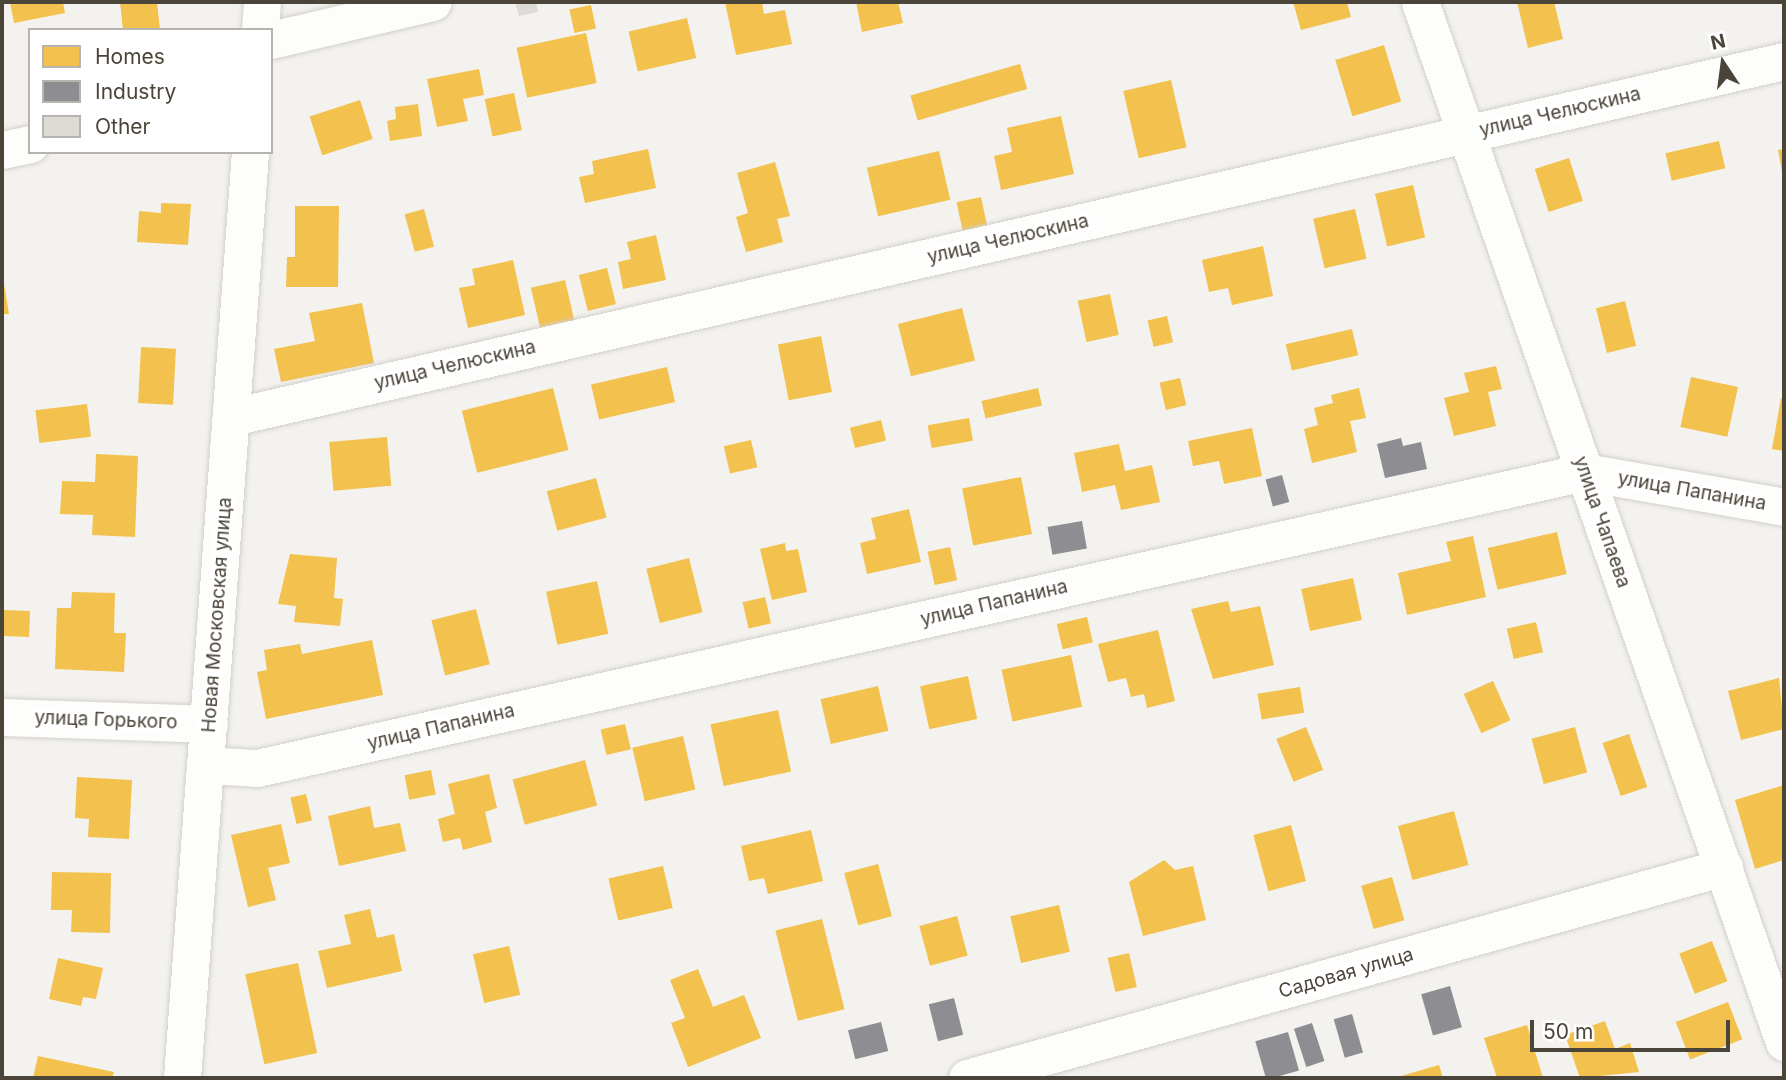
<!DOCTYPE html>
<meta charset="utf-8">
<style>
body{margin:0}
#map{position:relative;width:1786px;height:1080px;overflow:hidden;background:#f4f2ee;font-family:Inter,sans-serif}
div>[style]{position:absolute}
[style*='--x']{left:calc(var(--x)*1px);top:calc(var(--y)*1px);width:calc(var(--w)*1px);rotate:calc(var(--a)*1deg)}
.homes>*{inset:0;background:#f2c14e;transform-origin:0 0}
.industry>*{inset:0;background:#8d8d92;transform-origin:0 0}
.building>*{inset:0;background:#dedbd6}
.roads{filter:drop-shadow(0 0 2px #d2d0cb) drop-shadow(0 0 2px #d2d0cb)}
.minor>*{height:37px;margin:-18.5px;padding:0 18.5px;transform-origin:18.5px;border-radius:18.5px;background:#fdfdfc}
span{translate:-50% -50%;white-space:nowrap;text-align:center;line-height:1.15;-webkit-text-stroke:7px #fff;paint-order:stroke}
.street-label{font-size:19px;color:#4b4439}
.frame{position:absolute;inset:0;border:4px solid #4b4439;pointer-events:none}
.legend{position:absolute;left:28px;top:28px;width:245px;height:126px;box-sizing:border-box;background:#fff;border:2px solid #b7b4b0;margin:0;padding:9px 12px;list-style:none;font-size:21px;color:#4b4439}
.legend li{display:flex;align-items:center;gap:14px;height:35px}
.legend b{width:35px;border:2px solid #b7b4b0}
.north{position:absolute;left:1688px;top:28px;width:70px;height:70px;-webkit-text-stroke:5px #fff;paint-order:stroke;rotate:347deg;font-size:19px;font-weight:700;line-height:28px;text-align:center;color:#4b4439}
.north::after{content:'';display:block;margin:auto;width:24px;height:32px;background:#4b4439;clip-path:polygon(50% 0,100% 100%,50% 72%,0 100%)}
.scale{position:absolute;left:1530px;top:1020px;width:200px;height:32px;box-sizing:border-box;border:4px solid #4b4439;border-top:0;padding-left:9px;font-size:21px;line-height:24px;white-space:nowrap;color:#4b4439;-webkit-text-stroke:5px #fff;paint-order:stroke}
</style>
<div id="map">
<div class="homes">
<div style="clip-path:polygon(10px 2px,63px 2px,65px 13px,14px 23px)"></div>
<div style="clip-path:polygon(120px 2px,157px 2px,160px 30px,123px 30px)"></div>
<div style="clip-path:polygon(725px 2px,762px 2px,764px 14px,785px 10px,792px 44px,736px 55px)"></div>
<div style="clip-path:polygon(856px 2px,898px 2px,903px 23px,862px 32px)"></div>
<div style="clip-path:polygon(1293px 2px,1347px 2px,1351px 17px,1301px 30px)"></div>
<div style="clip-path:polygon(1517px 2px,1554px 2px,1563px 39px,1528px 48px)"></div>
<div style="left:591px;top:5px;width:24px;height:22px;rotate:78deg"></div>
<div style="left:687px;top:18px;width:41px;height:60px;rotate:77deg"></div>
<div style="left:586px;top:33px;width:51px;height:71px;rotate:78deg"></div>
<div style="left:1384px;top:45px;width:59px;height:51px;rotate:73deg"></div>
<div style="left:1020px;top:64px;width:26px;height:114px;rotate:74deg"></div>
<div style="clip-path:polygon(479px 69px,484px 95px,463px 99px,468px 121px,437px 127px,427px 79px)"></div>
<div style="left:1171px;top:80px;width:69px;height:49px;rotate:77deg"></div>
<div style="left:514px;top:93px;width:38px;height:30px;rotate:78deg"></div>
<div style="left:360px;top:100px;width:41px;height:53px;rotate:72deg"></div>
<div style="clip-path:polygon(418px 104px,422px 136px,390px 141px,387px 121px,396px 119px,395px 107px)"></div>
<div style="clip-path:polygon(1061px 116px,1074px 174px,1001px 190px,994px 156px,1012px 152px,1007px 128px)"></div>
<div style="left:1719px;top:141px;width:28px;height:55px;rotate:77deg"></div>
<div style="clip-path:polygon(648px 149px,656px 188px,585px 203px,579px 177px,594px 174px,592px 161px)"></div>
<div style="clip-path:polygon(1784px 149px,1784px 177px,1783px 177px,1778px 150px)"></div>
<div style="left:939px;top:151px;width:50px;height:74px;rotate:77deg"></div>
<div style="left:1569px;top:158px;width:45px;height:36px;rotate:72deg"></div>
<div style="clip-path:polygon(775px 162px,790px 216px,777px 219px,783px 242px,746px 252px,736px 217px,748px 213px,737px 173px)"></div>
<div style="left:1413px;top:185px;width:54px;height:39px;rotate:77deg"></div>
<div style="left:981px;top:197px;width:29px;height:25px;rotate:78deg"></div>
<div style="clip-path:polygon(161px 203px,191px 204px,188px 245px,137px 242px,139px 211px,161px 213px)"></div>
<div style="clip-path:polygon(295px 206px,339px 206px,338px 287px,286px 287px,287px 257px,295px 257px)"></div>
<div style="left:424px;top:209px;width:39px;height:20px;rotate:75deg"></div>
<div style="left:1355px;top:209px;width:51px;height:43px;rotate:77deg"></div>
<div style="clip-path:polygon(656px 235px,666px 280px,623px 289px,618px 262px,631px 259px,627px 242px)"></div>
<div style="clip-path:polygon(1263px 246px,1273px 296px,1232px 305px,1228px 288px,1209px 292px,1202px 260px)"></div>
<div style="clip-path:polygon(513px 260px,525px 315px,468px 328px,459px 288px,475px 285px,472px 269px)"></div>
<div style="left:607px;top:268px;width:37px;height:29px;rotate:76deg"></div>
<div style="clip-path:polygon(2px 272px,9px 314px,2px 314px)"></div>
<div style="left:565px;top:280px;width:41px;height:35px;rotate:77deg"></div>
<div style="left:1110px;top:294px;width:42px;height:33px;rotate:78deg"></div>
<div style="left:1625px;top:301px;width:46px;height:30px;rotate:76deg"></div>
<div style="clip-path:polygon(362px 303px,374px 363px,281px 382px,274px 349px,315px 341px,309px 313px)"></div>
<div style="left:962px;top:308px;width:54px;height:66px;rotate:76deg"></div>
<div style="left:1167px;top:316px;width:27px;height:20px;rotate:77deg"></div>
<div style="left:1352px;top:329px;width:27px;height:68px;rotate:77deg"></div>
<div style="left:821px;top:336px;width:57px;height:44px;rotate:79deg"></div>
<div style="left:141px;top:347px;width:35px;height:56px;rotate:3deg"></div>
<div style="clip-path:polygon(1496px 366px,1502px 389px,1488px 392px,1496px 426px,1454px 436px,1444px 398px,1469px 392px,1464px 373px)"></div>
<div style="left:667px;top:367px;width:36px;height:78px;rotate:77deg"></div>
<div style="left:1691px;top:377px;width:48px;height:51px;rotate:12deg"></div>
<div style="left:1180px;top:378px;width:28px;height:21px;rotate:77deg"></div>
<div style="left:553px;top:388px;width:64px;height:94px;rotate:76deg"></div>
<div style="left:1038px;top:388px;width:18px;height:58px;rotate:77deg"></div>
<div style="clip-path:polygon(1359px 388px,1366px 418px,1350px 421px,1357px 452px,1312px 463px,1304px 429px,1318px 425px,1314px 408px,1333px 403px,1331px 395px)"></div>
<div style="clip-path:polygon(1781px 398px,1784px 399px,1784px 451px,1772px 449px)"></div>
<div style="left:87px;top:404px;width:33px;height:52px;rotate:83deg"></div>
<div style="left:969px;top:418px;width:23px;height:42px;rotate:80deg"></div>
<div style="left:881px;top:420px;width:21px;height:32px;rotate:76deg"></div>
<div style="clip-path:polygon(1252px 428px,1262px 476px,1224px 484px,1219px 461px,1193px 466px,1188px 441px)"></div>
<div style="left:387px;top:437px;width:49px;height:58px;rotate:85deg"></div>
<div style="left:751px;top:440px;width:28px;height:28px;rotate:77deg"></div>
<div style="clip-path:polygon(1119px 444px,1125px 471px,1152px 465px,1160px 502px,1121px 510px,1115px 485px,1082px 492px,1074px 453px)"></div>
<div style="clip-path:polygon(96px 454px,138px 456px,135px 537px,92px 535px,93px 515px,60px 514px,62px 481px,95px 482px)"></div>
<div style="left:1021px;top:477px;width:58px;height:60px;rotate:79deg"></div>
<div style="left:596px;top:478px;width:41px;height:51px;rotate:75deg"></div>
<div style="clip-path:polygon(909px 509px,921px 562px,867px 574px,860px 543px,876px 539px,871px 518px)"></div>
<div style="left:1557px;top:532px;width:43px;height:71px;rotate:77deg"></div>
<div style="clip-path:polygon(1473px 536px,1486px 597px,1407px 615px,1398px 573px,1451px 561px,1446px 542px)"></div>
<div style="clip-path:polygon(785px 543px,786px 551px,798px 549px,807px 592px,772px 600px,760px 549px)"></div>
<div style="left:950px;top:547px;width:34px;height:23px;rotate:78deg"></div>
<div style="clip-path:polygon(290px 554px,337px 558px,334px 598px,343px 599px,340px 626px,294px 622px,296px 606px,278px 604px)"></div>
<div style="left:689px;top:558px;width:56px;height:44px;rotate:76deg"></div>
<div style="left:1353px;top:578px;width:43px;height:53px;rotate:78deg"></div>
<div style="left:597px;top:581px;width:54px;height:52px;rotate:78deg"></div>
<div style="clip-path:polygon(72px 592px,115px 593px,114px 633px,126px 633px,124px 672px,55px 669px,57px 608px,71px 608px)"></div>
<div style="left:765px;top:597px;width:27px;height:23px;rotate:77deg"></div>
<div style="clip-path:polygon(1228px 601px,1231px 612px,1260px 606px,1274px 665px,1213px 679px,1191px 609px)"></div>
<div style="left:476px;top:609px;width:57px;height:46px;rotate:76deg"></div>
<div style="left:4px;top:610px;width:26px;height:26px;rotate:2deg"></div>
<div style="left:1087px;top:617px;width:26px;height:31px;rotate:77deg"></div>
<div style="left:1536px;top:622px;width:31px;height:30px;rotate:77deg"></div>
<div style="clip-path:polygon(1158px 630px,1175px 701px,1147px 708px,1144px 694px,1131px 697px,1126px 678px,1108px 682px,1098px 644px)"></div>
<div style="clip-path:polygon(372px 640px,383px 695px,266px 719px,257px 672px,267px 670px,264px 650px,300px 644px,302px 654px)"></div>
<div style="left:1071px;top:655px;width:53px;height:71px;rotate:78deg"></div>
<div style="left:968px;top:676px;width:44px;height:49px;rotate:78deg"></div>
<div style="clip-path:polygon(1779px 678px,1784px 729px,1741px 740px,1728px 691px)"></div>
<div style="left:1493px;top:681px;width:43px;height:32px;rotate:66deg"></div>
<div style="left:878px;top:686px;width:46px;height:59px;rotate:77deg"></div>
<div style="left:1300px;top:687px;width:26px;height:43px;rotate:81deg"></div>
<div style="left:778px;top:710px;width:63px;height:69px;rotate:78deg"></div>
<div style="left:625px;top:724px;width:26px;height:25px;rotate:77deg"></div>
<div style="left:1306px;top:727px;width:46px;height:32px;rotate:68deg"></div>
<div style="left:1575px;top:727px;width:47px;height:45px;rotate:75deg"></div>
<div style="left:1629px;top:734px;width:56px;height:28px;rotate:71deg"></div>
<div style="left:683px;top:736px;width:55px;height:52px;rotate:77deg"></div>
<div style="left:585px;top:760px;width:47px;height:75px;rotate:75deg"></div>
<div style="left:431px;top:770px;width:25px;height:27px;rotate:79deg"></div>
<div style="clip-path:polygon(489px 774px,497px 808px,485px 812px,492px 842px,463px 850px,460px 838px,443px 842px,438px 819px,455px 814px,448px 784px)"></div>
<div style="clip-path:polygon(77px 777px,132px 780px,129px 839px,88px 837px,89px 819px,75px 818px)"></div>
<div style="clip-path:polygon(1784px 785px,1784px 860px,1755px 869px,1735px 800px)"></div>
<div style="left:306px;top:794px;width:27px;height:16px;rotate:77deg"></div>
<div style="clip-path:polygon(370px 806px,374px 828px,400px 823px,406px 851px,339px 866px,328px 816px)"></div>
<div style="left:1454px;top:811px;width:56px;height:58px;rotate:75deg"></div>
<div style="clip-path:polygon(281px 824px,290px 863px,268px 868px,276px 900px,248px 907px,231px 835px)"></div>
<div style="left:1291px;top:825px;width:58px;height:39px;rotate:75deg"></div>
<div style="clip-path:polygon(811px 830px,823px 881px,768px 894px,764px 878px,749px 881px,741px 846px)"></div>
<div style="clip-path:polygon(1164px 860px,1175px 870px,1193px 866px,1206px 920px,1143px 936px,1129px 882px)"></div>
<div style="left:878px;top:864px;width:54px;height:35px;rotate:75deg"></div>
<div style="left:663px;top:866px;width:43px;height:56px;rotate:77deg"></div>
<div style="clip-path:polygon(52px 872px,111px 873px,110px 933px,71px 932px,72px 910px,51px 910px)"></div>
<div style="left:1392px;top:877px;width:45px;height:32px;rotate:74deg"></div>
<div style="left:1059px;top:905px;width:48px;height:50px;rotate:77deg"></div>
<div style="clip-path:polygon(370px 909px,377px 938px,394px 934px,402px 971px,327px 988px,318px 951px,351px 944px,344px 915px)"></div>
<div style="left:957px;top:916px;width:41px;height:39px;rotate:75deg"></div>
<div style="left:822px;top:919px;width:93px;height:48px;rotate:76deg"></div>
<div style="left:1712px;top:941px;width:43px;height:35px;rotate:69deg"></div>
<div style="left:509px;top:946px;width:50px;height:37px;rotate:77deg"></div>
<div style="left:1129px;top:953px;width:35px;height:22px;rotate:77deg"></div>
<div style="clip-path:polygon(58px 958px,103px 968px,96px 999px,83px 997px,81px 1006px,49px 999px)"></div>
<div style="left:298px;top:963px;width:92px;height:54px;rotate:78deg"></div>
<div style="clip-path:polygon(698px 969px,713px 1007px,744px 995px,761px 1038px,688px 1067px,671px 1023px,685px 1018px,670px 980px)"></div>
<div style="left:1728px;top:1002px;width:40px;height:56px;rotate:69deg"></div>
<div style="clip-path:polygon(1605px 1021px,1615px 1049px,1630px 1043px,1639px 1072px,1580px 1078px,1565px 1035px)"></div>
<div style="clip-path:polygon(1527px 1025px,1543px 1078px,1497px 1078px,1484px 1038px)"></div>
<div style="clip-path:polygon(38px 1056px,114px 1072px,112px 1078px,33px 1078px)"></div>
<div style="clip-path:polygon(1439px 1065px,1443px 1078px,1394px 1078px)"></div>
</div>
<div class="industry">
<div style="clip-path:polygon(1401px 438px,1403px 446px,1421px 442px,1427px 469px,1385px 478px,1377px 444px)"></div>
<div style="left:1282px;top:475px;width:28px;height:17px;rotate:75deg"></div>
<div style="left:1082px;top:521px;width:28px;height:35px;rotate:80deg"></div>
<div style="left:1450px;top:986px;width:43px;height:30px;rotate:74deg"></div>
<div style="left:954px;top:998px;width:38px;height:26px;rotate:76deg"></div>
<div style="left:1352px;top:1014px;width:40px;height:19px;rotate:74deg"></div>
<div style="left:881px;top:1022px;width:30px;height:34px;rotate:76deg"></div>
<div style="left:1312px;top:1023px;width:40px;height:19px;rotate:72deg"></div>
<div style="left:1288px;top:1032px;width:40px;height:34px;rotate:74deg"></div>
</div>
<div class="building">
<div style="clip-path:polygon(515px 2px,536px 2px,538px 12px,519px 16px)"></div>
</div>
<div class="roads">
<div class="minor">
<div style="--x:1420;--y:2;--w:1102;--a:70.71"></div>
<div style="--x:260;--y:30;--w:28;--a:-86"></div>
<div style="--x:271;--y:40;--w:166;--a:-13.2"></div>
<div style="--x:2;--y:150;--w:29;--a:-12"></div>
<div style="--x:232;--y:417;--w:1592;--a:-12.92"></div>
<div style="--x:2;--y:717;--w:207;--a:1.9"></div>
<div style="--x:206;--y:765;--w:51;--a:3.4"></div>
<div style="--x:257;--y:768;--w:1360;--a:-12.57"></div>
<div style="--x:1584;--y:472;--w:203;--a:9.9"></div>
<div style="--x:182;--y:1078;--w:928;--a:-85.8"></div>
<div style="--x:967;--y:1078;--w:786;--a:-15.57"></div>
</div>
</div>
<div class="street-label">
<span style="left:1560px;top:112px;rotate:-13deg">улица Челюскина</span>
<span style="left:1008px;top:239px;rotate:-13deg">улица Челюскина</span>
<span style="left:455px;top:365px;rotate:-13deg">улица Челюскина</span>
<span style="left:1692px;top:491px;rotate:10deg">улица Папанина</span>
<span style="left:1602px;top:522px;rotate:71deg">улица Чапаева</span>
<span style="left:994px;top:603px;rotate:-13deg">улица Папанина</span>
<span style="left:217px;top:615px;rotate:-86deg">Новая Московская улица</span>
<span style="left:106px;top:720px;rotate:2deg">улица Горького</span>
<span style="left:441px;top:727px;rotate:-13deg">улица Папанина</span>
<span style="left:1346px;top:973px;rotate:-16deg">Садовая улица</span>
</div>
<div class="frame"></div>
<ul class="legend">
<li><b style="height:19px;background:#f2c14e"></b>Homes</li>
<li><b style="height:19px;background:#8d8d92"></b>Industry</li>
<li><b style="height:19px;background:#dedbd6"></b>Other</li>
</ul>
<div class="north">N</div>
<div class="scale">50 m</div>
</div>
